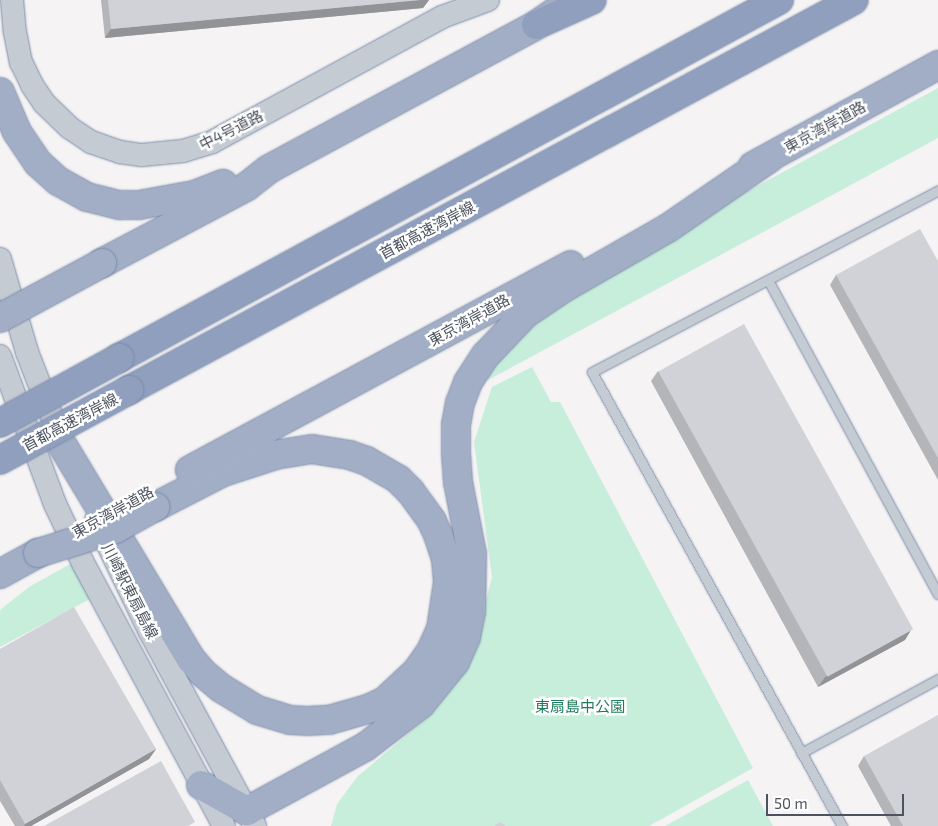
<!DOCTYPE html>
<meta charset="utf-8">
<style>
body{margin:0}
#map{position:relative;width:938px;height:826px;overflow:hidden;background:#f5f3f3;font-family:"Exo 2","Noto Sans JP",sans-serif}
div>[style]{position:absolute}
[style*='--x']{left:calc(var(--x)*1px);top:calc(var(--y)*1px);width:calc(var(--w)*1px);rotate:calc(var(--a)*1deg)}
.green>*{inset:0;background:#c7eddb}
.roads{filter:drop-shadow(0 0 1px #7a8aa9) drop-shadow(0 0 1px #7a8aa9)}
.service>*{height:9px;margin:-4.5px;padding:0 4.5px;transform-origin:4.5px;border-radius:4.5px;background:#c5cbd3}
.tertiary>*{height:22px;margin:-11px;padding:0 11px;transform-origin:11px;border-radius:11px;background:#c5cbd3}
.trunk>*{height:28px;margin:-14px;padding:0 14px;transform-origin:14px;border-radius:14px;background:#a2aec6}
.motorway>*{height:28px;margin:-14px;padding:0 14px;transform-origin:14px;border-radius:14px;background:#8f9fbd}
.bridges{filter:drop-shadow(0 0 1px #7a8aa9) drop-shadow(0 0 1px #7a8aa9)}
.trunk-bridge>*{height:28px;margin:-14px;padding:0 14px;transform-origin:14px;border-radius:14px;background:#a2aec6}
.motorway-bridge>*{height:28px;margin:-14px;padding:0 14px;transform-origin:14px;border-radius:14px;background:#8f9fbd}
.wall>*{inset:0;background:#b3b5b9}
.shaded-wall>*{inset:0;background:#929396}
.building>*{inset:0;background:#d0d2d7;transform-origin:0 0}
span{translate:-50% -50%;white-space:nowrap;text-align:center;line-height:1.15;-webkit-text-stroke:5px #fff;paint-order:stroke}
.street-label{font-size:15px;color:#4c535f}
.park-label{font-size:15px;color:#207d5c}
.scale{position:absolute;left:766px;top:794px;width:138px;height:22px;box-sizing:border-box;border:2px solid #4c535f;border-top:0;padding-left:6px;font-size:15px;line-height:18px;white-space:nowrap;color:#4c535f;-webkit-text-stroke:4px #fff;paint-order:stroke}
</style>
<div id="map">
<div class="green">
<div style="clip-path:polygon(938px 88px,938px 138px,488px 380px,491px 355px,619px 261px)"></div>
<div style="clip-path:polygon(532px 367px,551px 402px,560px 402px,753px 768px,649px 826px,331px 826px,337px 804px,357px 777px,434px 712px,472px 655px,492px 577px,474px 442px,492px 387px)"></div>
<div style="clip-path:polygon(72px 563px,90px 599px,0 647px,0 610px,29px 587px)"></div>
<div style="clip-path:polygon(748px 780px,773px 826px,665px 826px)"></div>
</div>
<div class="roads">
<div class="service">
<div style="--x:768;--y:280;--w:357;--a:61.6"></div>
<div style="--x:801;--y:753;--w:156;--a:-28.4"></div>
<div style="--x:842;--y:826;--w:518;--a:-118.84"></div>
<div style="--x:592;--y:372;--w:391;--a:-27.7"></div>
</div>
<div class="tertiary">
<div style="--x:12;--y:0;--w:32;--a:85"></div>
<div style="--x:15;--y:32;--w:31;--a:79"></div>
<div style="--x:21;--y:62;--w:25;--a:64"></div>
<div style="--x:32;--y:85;--w:22;--a:56"></div>
<div style="--x:44;--y:103;--w:36;--a:44"></div>
<div style="--x:70;--y:128;--w:25;--a:34"></div>
<div style="--x:91;--y:142;--w:31;--a:19"></div>
<div style="--x:120;--y:152;--w:22;--a:8"></div>
<div style="--x:142;--y:155;--w:41;--a:-5.6"></div>
<div style="--x:183;--y:151;--w:30;--a:-17"></div>
<div style="--x:212;--y:142;--w:262;--a:-28.5"></div>
<div style="--x:442;--y:17;--w:49;--a:-20.3"></div>
<div style="--x:0;--y:259;--w:97;--a:73.8"></div>
<div style="--x:27;--y:352;--w:100;--a:68.8"></div>
<div style="--x:0;--y:356;--w:158;--a:69.6"></div>
<div style="--x:55;--y:504;--w:65;--a:64.6"></div>
<div style="--x:83;--y:563;--w:298;--a:61.8"></div>
<div style="--x:96;--y:520;--w:122;--a:64.3"></div>
<div style="--x:149;--y:630;--w:223;--a:61.6"></div>
</div>
<div class="trunk">
<div style="--x:0;--y:92;--w:43;--a:67"></div>
<div style="--x:17;--y:132;--w:37;--a:56"></div>
<div style="--x:38;--y:163;--w:27;--a:42"></div>
<div style="--x:58;--y:181;--w:33;--a:29"></div>
<div style="--x:87;--y:197;--w:34;--a:14"></div>
<div style="--x:120;--y:205;--w:19;--a:0"></div>
<div style="--x:139;--y:205;--w:56;--a:-10.3"></div>
<div style="--x:194;--y:195;--w:31;--a:-21"></div>
<div style="--x:753;--y:166;--w:211;--a:-28.6"></div>
<div style="--x:102;--y:263;--w:163;--a:-27.8"></div>
<div style="--x:246;--y:187;--w:29;--a:-38"></div>
<div style="--x:269;--y:169;--w:303;--a:-28.3"></div>
<div style="--x:536;--y:25;--w:23;--a:-34"></div>
<div style="--x:63;--y:446;--w:249;--a:59"></div>
<div style="--x:191;--y:659;--w:18;--a:49"></div>
<div style="--x:203;--y:673;--w:23;--a:40"></div>
<div style="--x:221;--y:688;--w:42;--a:31.4"></div>
<div style="--x:257;--y:710;--w:34;--a:17"></div>
<div style="--x:290;--y:720;--w:17;--a:3"></div>
<div style="--x:307;--y:721;--w:22;--a:-3"></div>
<div style="--x:329;--y:720;--w:41;--a:-15.8"></div>
<div style="--x:368;--y:709;--w:19;--a:-25"></div>
<div style="--x:385;--y:701;--w:44;--a:-43.2"></div>
<div style="--x:417;--y:671;--w:24;--a:-55"></div>
<div style="--x:431;--y:651;--w:24;--a:-66"></div>
<div style="--x:441;--y:629;--w:48;--a:-81.5"></div>
<div style="--x:448;--y:582;--w:23;--a:-95"></div>
<div style="--x:446;--y:559;--w:23;--a:-108"></div>
<div style="--x:439;--y:537;--w:17;--a:-114"></div>
<div style="--x:432;--y:521;--w:36;--a:-126"></div>
<div style="--x:411;--y:492;--w:18;--a:-135"></div>
<div style="--x:398;--y:479;--w:36;--a:-150"></div>
<div style="--x:367;--y:461;--w:18;--a:-161"></div>
<div style="--x:350;--y:455;--w:38;--a:-171"></div>
<div style="--x:312;--y:449;--w:36;--a:171"></div>
<div style="--x:276;--y:455;--w:56;--a:162.2"></div>
<div style="--x:223;--y:472;--w:76;--a:152.8"></div>
<div style="--x:190;--y:470;--w:432;--a:-28.3"></div>
<div style="--x:0;--y:574;--w:43;--a:-28.9"></div>
<div style="--x:201;--y:785;--w:53;--a:29.5"></div>
<div style="--x:247;--y:811;--w:134;--a:-28.5"></div>
<div style="--x:365;--y:747;--w:71;--a:-37.5"></div>
<div style="--x:421;--y:704;--w:54;--a:-51"></div>
<div style="--x:455;--y:662;--w:27;--a:-66"></div>
<div style="--x:466;--y:637;--w:26;--a:-79"></div>
<div style="--x:471;--y:611;--w:57;--a:-89"></div>
<div style="--x:472;--y:554;--w:73;--a:-101"></div>
<div style="--x:458;--y:482;--w:30;--a:-94"></div>
<div style="--x:456;--y:452;--w:27;--a:-90"></div>
<div style="--x:456;--y:425;--w:22;--a:-80"></div>
<div style="--x:460;--y:403;--w:22;--a:-69"></div>
<div style="--x:468;--y:382;--w:31;--a:-57"></div>
<div style="--x:485;--y:356;--w:58;--a:-46.4"></div>
<div style="--x:525;--y:314;--w:48;--a:-34"></div>
<div style="--x:565;--y:287;--w:119;--a:-29.8"></div>
<div style="--x:668;--y:228;--w:124;--a:-34.5"></div>
</div>
<div class="motorway">
<div style="--x:536;--y:25;--w:61;--a:-24.1"></div>
<div style="--x:119;--y:358;--w:751;--a:-28.48"></div>
<div style="--x:129;--y:390;--w:823;--a:-28.28"></div>
</div>
</div>
<div class="bridges">
<div class="trunk-bridge">
<div style="--x:0;--y:318;--w:116;--a:-28.3"></div>
<div style="--x:38;--y:553;--w:81;--a:-17.3"></div>
<div style="--x:115;--y:529;--w:46;--a:-28.8"></div>
</div>
<div class="motorway-bridge">
<div style="--x:0;--y:423;--w:136;--a:-28.6"></div>
<div style="--x:0;--y:460;--w:147;--a:-28.5"></div>
</div>
</div>
<div class="wall">
<div style="clip-path:polygon(101px 0,429px 0,423px 8px,105px 38px)"></div>
<div style="clip-path:polygon(938px 261px,938px 480px,830px 285px,836px 275px)"></div>
<div style="clip-path:polygon(658px 371px,911px 630px,905px 640px,818px 687px,651px 381px)"></div>
<div style="clip-path:polygon(0 649px,156px 749px,149px 759px,31px 826px,15px 826px,0 801px)"></div>
<div style="clip-path:polygon(864px 756px,938px 826px,891px 826px,858px 766px)"></div>
</div>
<div class="shaded-wall">
<div style="clip-path:polygon(420px 0,429px 0,423px 8px,105px 38px,111px 29px)"></div>
<div style="clip-path:polygon(911px 630px,905px 640px,818px 687px,825px 677px)"></div>
<div style="clip-path:polygon(156px 749px,149px 759px,31px 826px,24px 826px,25px 824px)"></div>
</div>
<div class="building">
<div style="clip-path:polygon(108px 0,420px 0,111px 29px)"></div>
<div style="clip-path:polygon(920px 229px,938px 261px,938px 458px,836px 275px)"></div>
<div style="left:744px;top:324px;width:349px;height:98px;rotate:61deg"></div>
<div style="clip-path:polygon(74px 607px,156px 749px,25px 824px,0 780px,0 649px)"></div>
<div style="clip-path:polygon(938px 715px,938px 826px,903px 826px,864px 756px)"></div>
<div style="clip-path:polygon(161px 761px,195px 822px,188px 826px,44px 826px)"></div>
<div style="clip-path:polygon(500px 822px,506px 826px,494px 826px)"></div>
</div>
<div class="street-label">
<span style="left:825px;top:127px;rotate:-29deg">東京湾岸道路</span>
<span style="left:231px;top:130px;rotate:-27deg">中4号道路</span>
<span style="left:427px;top:230px;rotate:-28deg">首都高速湾岸線</span>
<span style="left:469px;top:320px;rotate:-29deg">東京湾岸道路</span>
<span style="left:70px;top:422px;rotate:-28deg">首都高速湾岸線</span>
<span style="left:113px;top:512px;rotate:-29deg">東京湾岸道路</span>
<span style="left:130px;top:591px;rotate:63deg">川崎駅東扇島線</span>
</div>
<div class="park-label">
<span style="left:580px;top:707px">東扇島中公園</span>
</div>
<div class="scale">50 m</div>
</div>
